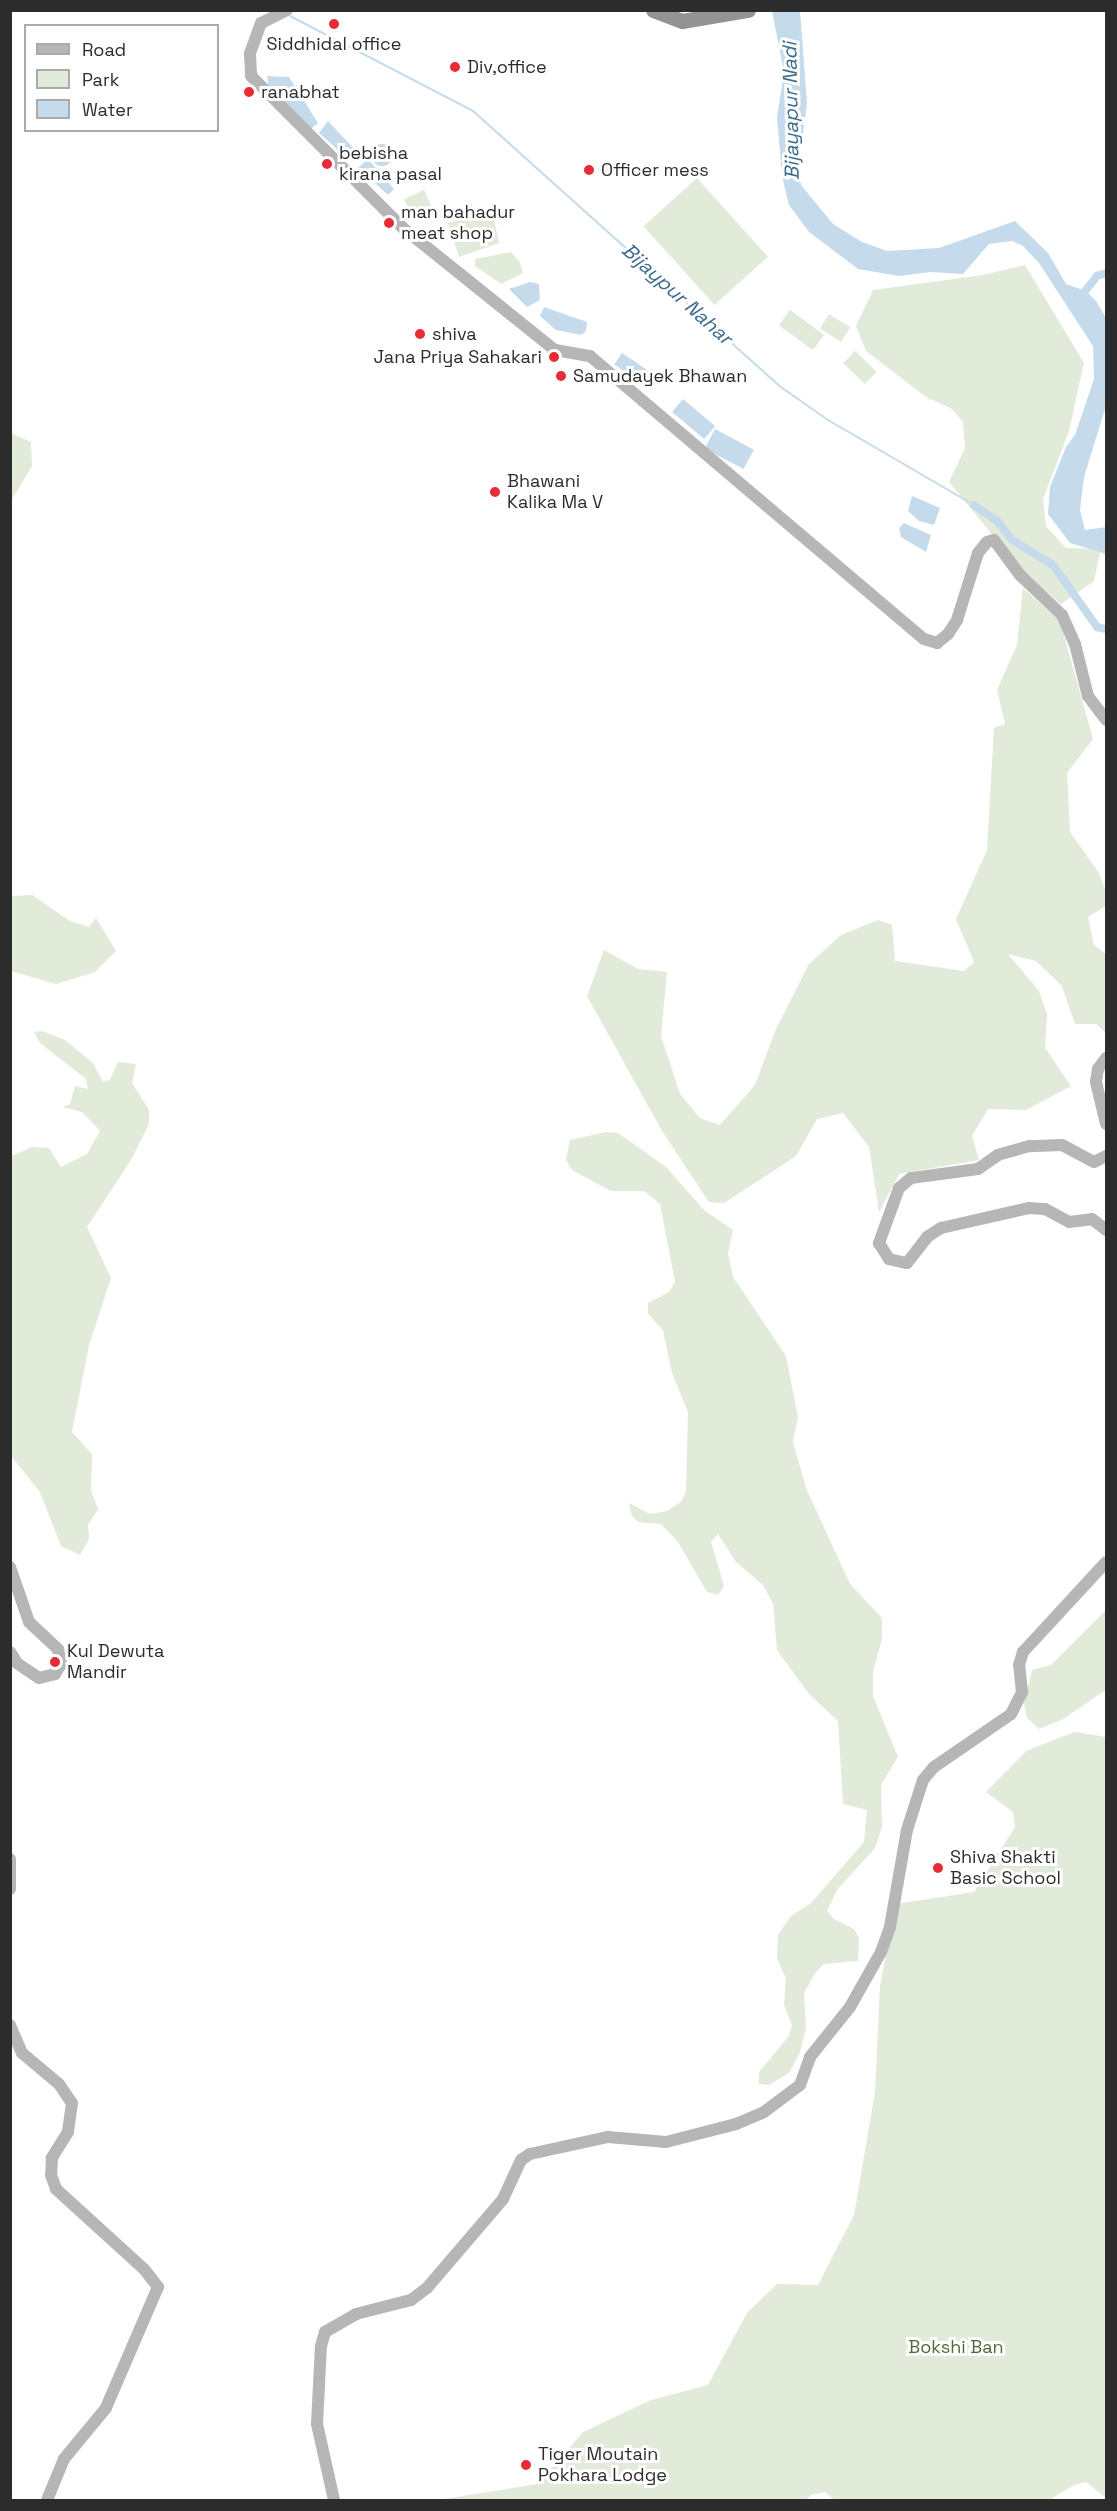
<!DOCTYPE html>
<style>
body{margin:0}
#map{position:relative;width:1117px;height:2511px;overflow:hidden;background:#fff;font-family:"Space Grotesk",sans-serif}
div>[style]{position:absolute}
[style*='--x']{left:calc(var(--x)*1px);top:calc(var(--y)*1px);width:calc(var(--w)*1px);rotate:calc(var(--a)*1deg)}
.green>*{inset:0;background:#e2ead9;transform-origin:0 0}
.water>*{inset:0;background:#c5dbeb;transform-origin:0 0}
.round{border-radius:50%}
.stream>*{height:2px;margin:-1px;padding:0 1px;transform-origin:1px;border-radius:1px;background:#c5dbeb}
.canal>*{height:8px;margin:-4px;padding:0 4px;transform-origin:4px;border-radius:4px;background:#c5dbeb}
.secondary>*{height:12px;margin:-6px;padding:0 6px;transform-origin:6px;border-radius:6px;background:#b6b6b6}
.highway>*{height:15px;margin:-7.5px;padding:0 7.5px;transform-origin:7.5px;border-radius:7.5px;background:#939393}
.dots>*{width:16px;height:16px;translate:-50% -50%;box-sizing:border-box;border:3px solid #fff;border-radius:50%}
span{translate:-50% -50%;white-space:nowrap;text-align:center;line-height:1.15;-webkit-text-stroke:6px #fff;paint-order:stroke}
.poi-label{font-size:18px;color:#2c2c2c}
.left{translate:0 -50%;text-align:left}
.right{translate:-100% -50%;text-align:right}
.park-label{font-size:18px;color:#4f683a}
.water-label{font-size:20px;color:#3b6c8e;font-style:italic}
.frame{position:absolute;inset:0;border:12px solid #2c2c2c;pointer-events:none}
.legend{position:absolute;left:24px;top:24px;width:195px;height:108px;box-sizing:border-box;background:#fff;border:2px solid #ababab;margin:0;padding:8px 10px;list-style:none;font-size:18px;color:#2c2c2c}
.legend li{display:flex;align-items:center;gap:12px;height:30px}
.legend b{width:30px;border:2px solid #ababab}
</style>
<div id="map">
<div class="green">
<div style="left:697px;top:178px;width:106px;height:72px;rotate:48deg"></div>
<div style="left:424px;top:190px;width:19px;height:22px;rotate:65deg"></div>
<div style="clip-path:polygon(492px 211px,499px 243px,459px 257px,448px 223px)"></div>
<div style="clip-path:polygon(511px 252px,520px 262px,523px 273px,501px 284px,475px 266px,475px 259px)"></div>
<div style="clip-path:polygon(1025px 265px,1084px 363px,1069px 431px,1043px 499px,1046px 526px,1066px 548px,1101px 549px,1094px 581px,1061px 604px,1022px 571px,949px 482px,965px 448px,963px 422px,952px 409px,926px 397px,866px 351px,856px 326px,873px 290px,983px 275px)"></div>
<div style="left:790px;top:310px;width:42px;height:19px;rotate:36deg"></div>
<div style="left:829px;top:314px;width:25px;height:17px;rotate:32deg"></div>
<div style="left:855px;top:351px;width:30px;height:17px;rotate:44deg"></div>
<div style="clip-path:polygon(11px 433px,31px 442px,32px 466px,11px 501px)"></div>
<div style="clip-path:polygon(1023px 588px,1060px 621px,1093px 739px,1067px 773px,1070px 832px,1099px 873px,1106px 892px,1106px 906px,1088px 917px,1094px 945px,1106px 954px,1106px 1033px,1096px 1024px,1075px 1024px,1062px 986px,1036px 961px,1008px 954px,1039px 991px,1047px 1014px,1045px 1048px,1071px 1086px,1026px 1110px,988px 1109px,972px 1136px,979px 1160px,899px 1174px,879px 1212px,869px 1147px,843px 1113px,817px 1119px,796px 1156px,724px 1203px,709px 1202px,662px 1131px,587px 996px,604px 950px,638px 969px,667px 972px,661px 1036px,680px 1094px,700px 1118px,720px 1125px,755px 1085px,776px 1029px,809px 964px,841px 935px,878px 920px,892px 925px,895px 961px,964px 971px,974px 962px,956px 919px,987px 850px,994px 728px,1005px 724px,997px 690px,1017px 645px)"></div>
<div style="clip-path:polygon(32px 895px,70px 921px,89px 927px,96px 918px,116px 951px,95px 972px,56px 984px,11px 971px,11px 896px)"></div>
<div style="clip-path:polygon(42px 1031px,65px 1040px,93px 1063px,103px 1082px,110px 1080px,118px 1062px,136px 1064px,132px 1083px,149px 1110px,149px 1124px,131px 1160px,87px 1227px,111px 1278px,89px 1345px,72px 1432px,92px 1454px,91px 1491px,98px 1509px,88px 1525px,89px 1539px,80px 1555px,61px 1546px,40px 1492px,11px 1456px,11px 1156px,32px 1147px,49px 1148px,61px 1167px,87px 1154px,100px 1131px,82px 1112px,63px 1107px,70px 1104px,75px 1086px,88px 1089px,86px 1079px,40px 1043px,34px 1032px)"></div>
<div style="clip-path:polygon(606px 1132px,618px 1133px,666px 1167px,705px 1211px,733px 1230px,728px 1253px,733px 1277px,786px 1356px,798px 1417px,793px 1442px,806px 1488px,850px 1584px,882px 1618px,882px 1639px,873px 1672px,873px 1696px,898px 1757px,881px 1785px,882px 1827px,875px 1848px,837px 1890px,827px 1911px,834px 1919px,854px 1929px,859px 1938px,858px 1961px,824px 1964px,815px 1973px,804px 1993px,806px 2028px,800px 2052px,789px 2073px,769px 2085px,759px 2084px,759px 2072px,788px 2037px,792px 2026px,784px 2005px,786px 1979px,777px 1958px,778px 1935px,791px 1916px,811px 1903px,864px 1842px,867px 1810px,843px 1804px,838px 1721px,809px 1694px,777px 1650px,773px 1604px,763px 1585px,736px 1562px,718px 1534px,711px 1542px,724px 1586px,718px 1595px,707px 1592px,678px 1542px,661px 1524px,638px 1522px,631px 1514px,629px 1503px,650px 1514px,667px 1511px,681px 1502px,686px 1492px,688px 1412px,672px 1373px,663px 1330px,648px 1314px,648px 1303px,669px 1292px,675px 1282px,660px 1204px,644px 1191px,611px 1191px,572px 1170px,566px 1160px,570px 1140px)"></div>
<div style="clip-path:polygon(1106px 1610px,1106px 1690px,1063px 1719px,1039px 1729px,1027px 1718px,1024px 1704px,1032px 1670px,1051px 1665px)"></div>
<div style="clip-path:polygon(1074px 1732px,1106px 1737px,1106px 2498px,1086px 2482px,1074px 2485px,1049px 2500px,834px 2500px,825px 2492px,811px 2495px,806px 2500px,438px 2500px,538px 2484px,583px 2432px,651px 2400px,708px 2385px,747px 2313px,777px 2284px,818px 2285px,854px 2215px,875px 2092px,880px 1986px,896px 1904px,974px 1892px,1015px 1827px,1013px 1812px,986px 1792px,1026px 1751px)"></div>
</div>
<div class="water">
<div style="clip-path:polygon(772px 11px,800px 11px,807px 103px,800px 156px,801px 185px,833px 224px,862px 242px,887px 251px,939px 248px,1015px 221px,1048px 253px,1066px 284px,1086px 291px,1096px 301px,1106px 318px,1106px 406px,1084px 477px,1080px 510px,1085px 530px,1106px 527px,1106px 554px,1070px 543px,1048px 514px,1050px 487px,1066px 447px,1075px 435px,1094px 379px,1093px 346px,1039px 263px,1023px 246px,1012px 241px,989px 244px,963px 274px,930px 272px,899px 276px,858px 269px,809px 232px,789px 205px,782px 176px,777px 117px,784px 72px)"></div>
<div style="clip-path:polygon(267px 76px,289px 77px,318px 123px,308px 131px,269px 90px)"></div>
<div style="clip-path:polygon(328px 121px,356px 151px,347px 158px,319px 133px)"></div>
<div class="round" style="left:371px;top:144px;width:22px;height:22px"></div>
<div style="clip-path:polygon(368px 159px,394px 189px,388px 195px,358px 168px)"></div>
<div style="clip-path:polygon(530px 282px,539px 284px,540px 300px,527px 307px,509px 289px)"></div>
<div style="clip-path:polygon(544px 307px,587px 322px,586px 331px,581px 335px,556px 330px,540px 316px)"></div>
<div style="left:622px;top:353px;width:42px;height:14px;rotate:34deg"></div>
<div style="left:683px;top:399px;width:42px;height:17px;rotate:40deg"></div>
<div style="left:715px;top:429px;width:44px;height:22px;rotate:28deg"></div>
<div style="clip-path:polygon(912px 496px,940px 508px,934px 525px,919px 521px,908px 511px)"></div>
<div style="clip-path:polygon(904px 523px,931px 535px,926px 552px,901px 537px,899px 528px)"></div>
</div>
<div class="stream">
<div style="--x:290;--y:16;--w:206;--a:27.4"></div>
<div style="--x:473;--y:111;--w:410;--a:41.9"></div>
<div style="--x:778;--y:385;--w:61;--a:35"></div>
<div style="--x:828;--y:420;--w:169;--a:30.2"></div>
</div>
<div class="canal">
<div style="--x:1081;--y:296;--w:26;--a:-51"></div>
<div style="--x:1097;--y:276;--w:9;--a:-18"></div>
<div style="--x:974;--y:505;--w:29;--a:35"></div>
<div style="--x:998;--y:522;--w:23;--a:52"></div>
<div style="--x:1012;--y:540;--w:48;--a:31.4"></div>
<div style="--x:1053;--y:565;--w:76;--a:54.6"></div>
<div style="--x:1097;--y:627;--w:9;--a:13"></div>
</div>
<div class="secondary">
<div style="--x:287;--y:10;--w:29;--a:153"></div>
<div style="--x:261;--y:23;--w:33;--a:110"></div>
<div style="--x:250;--y:54;--w:22;--a:87"></div>
<div style="--x:251;--y:76;--w:215;--a:45"></div>
<div style="--x:403;--y:228;--w:195;--a:38.8"></div>
<div style="--x:555;--y:350;--w:36;--a:10"></div>
<div style="--x:590;--y:356;--w:438;--a:40.3"></div>
<div style="--x:924;--y:639;--w:14;--a:17"></div>
<div style="--x:937;--y:643;--w:14;--a:-39"></div>
<div style="--x:948;--y:634;--w:17;--a:-57"></div>
<div style="--x:957;--y:620;--w:70;--a:-72.6"></div>
<div style="--x:978;--y:553;--w:14;--a:-51"></div>
<div style="--x:987;--y:542;--w:7;--a:-16"></div>
<div style="--x:994;--y:540;--w:44;--a:53.4"></div>
<div style="--x:1020;--y:575;--w:58;--a:43.6"></div>
<div style="--x:1062;--y:615;--w:32;--a:66"></div>
<div style="--x:1075;--y:644;--w:54;--a:76"></div>
<div style="--x:1088;--y:696;--w:30;--a:53"></div>
<div style="--x:1106;--y:1058;--w:14;--a:126"></div>
<div style="--x:1098;--y:1069;--w:13;--a:99"></div>
<div style="--x:1096;--y:1082;--w:43;--a:76.6"></div>
<div style="--x:1106;--y:1156;--w:13;--a:153"></div>
<div style="--x:1094;--y:1162;--w:36;--a:-152"></div>
<div style="--x:1062;--y:1145;--w:33;--a:178"></div>
<div style="--x:1029;--y:1146;--w:32;--a:164"></div>
<div style="--x:998;--y:1155;--w:24;--a:145"></div>
<div style="--x:978;--y:1169;--w:68;--a:172.3"></div>
<div style="--x:911;--y:1178;--w:16;--a:140"></div>
<div style="--x:899;--y:1188;--w:59;--a:110"></div>
<div style="--x:879;--y:1243;--w:19;--a:58"></div>
<div style="--x:889;--y:1259;--w:18;--a:13"></div>
<div style="--x:907;--y:1263;--w:33;--a:-52"></div>
<div style="--x:927;--y:1237;--w:17;--a:-33"></div>
<div style="--x:941;--y:1228;--w:90;--a:-12.8"></div>
<div style="--x:1029;--y:1208;--w:16;--a:4"></div>
<div style="--x:1045;--y:1209;--w:27;--a:28"></div>
<div style="--x:1069;--y:1222;--w:23;--a:-7"></div>
<div style="--x:1092;--y:1219;--w:18;--a:38"></div>
<div style="--x:10;--y:1567;--w:58;--a:70.9"></div>
<div style="--x:29;--y:1622;--w:40;--a:43"></div>
<div style="--x:58;--y:1649;--w:15;--a:79"></div>
<div style="--x:61;--y:1664;--w:12;--a:121"></div>
<div style="--x:55;--y:1674;--w:16;--a:166"></div>
<div style="--x:39;--y:1678;--w:27;--a:-146"></div>
<div style="--x:17;--y:1663;--w:13;--a:-122"></div>
<div style="--x:10;--y:1859;--w:30;--a:90"></div>
<div style="--x:10;--y:2025;--w:30;--a:67"></div>
<div style="--x:22;--y:2053;--w:48;--a:40"></div>
<div style="--x:59;--y:2084;--w:23;--a:56"></div>
<div style="--x:72;--y:2103;--w:29;--a:98"></div>
<div style="--x:68;--y:2132;--w:31;--a:122"></div>
<div style="--x:52;--y:2158;--w:17;--a:93"></div>
<div style="--x:51;--y:2175;--w:15;--a:70"></div>
<div style="--x:56;--y:2189;--w:119;--a:42.3"></div>
<div style="--x:144;--y:2269;--w:23;--a:52"></div>
<div style="--x:158;--y:2287;--w:132;--a:113.3"></div>
<div style="--x:106;--y:2408;--w:66;--a:129.5"></div>
<div style="--x:64;--y:2459;--w:44;--a:112.5"></div>
<div style="--x:334;--y:2500;--w:78;--a:-102.6"></div>
<div style="--x:317;--y:2424;--w:78;--a:-87.1"></div>
<div style="--x:321;--y:2346;--w:15;--a:-74"></div>
<div style="--x:325;--y:2332;--w:36;--a:-30"></div>
<div style="--x:356;--y:2314;--w:57;--a:-14.3"></div>
<div style="--x:411;--y:2300;--w:20;--a:-37"></div>
<div style="--x:427;--y:2288;--w:117;--a:-49.5"></div>
<div style="--x:503;--y:2199;--w:43;--a:-65.2"></div>
<div style="--x:521;--y:2160;--w:11;--a:-34"></div>
<div style="--x:530;--y:2154;--w:80;--a:-12.3"></div>
<div style="--x:608;--y:2137;--w:58;--a:4.9"></div>
<div style="--x:666;--y:2142;--w:72;--a:-14.4"></div>
<div style="--x:736;--y:2124;--w:30;--a:-23"></div>
<div style="--x:764;--y:2112;--w:45;--a:-36.9"></div>
<div style="--x:800;--y:2085;--w:30;--a:-70"></div>
<div style="--x:810;--y:2057;--w:64;--a:-51.3"></div>
<div style="--x:850;--y:2007;--w:63;--a:-60.6"></div>
<div style="--x:881;--y:1952;--w:27;--a:-70"></div>
<div style="--x:890;--y:1927;--w:98;--a:-80.1"></div>
<div style="--x:907;--y:1830;--w:52;--a:-72.3"></div>
<div style="--x:923;--y:1780;--w:17;--a:-50"></div>
<div style="--x:934;--y:1767;--w:93;--a:-34.5"></div>
<div style="--x:1011;--y:1714;--w:25;--a:-63"></div>
<div style="--x:1022;--y:1692;--w:27;--a:-96"></div>
<div style="--x:1019;--y:1665;--w:14;--a:-73"></div>
<div style="--x:1023;--y:1652;--w:122;--a:-47.3"></div>
</div>
<div class="highway">
<div style="--x:653;--y:10;--w:31;--a:21"></div>
<div style="--x:682;--y:21;--w:67;--a:-9.5"></div>
</div>
<div class="dots">
<div style="left:334px;top:24px;background:#e62c37"></div>
<div style="left:455px;top:67px;background:#e62c37"></div>
<div style="left:249px;top:92px;background:#e62c37"></div>
<div style="left:327px;top:164px;background:#e62c37"></div>
<div style="left:589px;top:170px;background:#e62c37"></div>
<div style="left:389px;top:223px;background:#e62c37"></div>
<div style="left:420px;top:334px;background:#e62c37"></div>
<div style="left:554px;top:357px;background:#e62c37"></div>
<div style="left:561px;top:376px;background:#e62c37"></div>
<div style="left:495px;top:492px;background:#e62c37"></div>
<div style="left:55px;top:1662px;background:#e62c37"></div>
<div style="left:938px;top:1868px;background:#e62c37"></div>
<div style="left:526px;top:2465px;background:#e62c37"></div>
</div>
<div class="poi-label">
<span style="left:334px;top:44px">Siddhidal office</span>
<span class="left" style="left:467px;top:67px">Div,office</span>
<span class="left" style="left:261px;top:92px">ranabhat</span>
<span class="left" style="left:339px;top:164px">bebisha<br>kirana pasal</span>
<span class="left" style="left:601px;top:170px">Officer mess</span>
<span class="left" style="left:401px;top:223px">man bahadur<br>meat shop</span>
<span class="left" style="left:432px;top:334px">shiva</span>
<span class="right" style="left:542px;top:357px">Jana Priya Sahakari</span>
<span class="left" style="left:573px;top:376px">Samudayek Bhawan</span>
<span class="left" style="left:507px;top:492px">Bhawani<br>Kalika Ma V</span>
<span class="left" style="left:67px;top:1662px">Kul Dewuta<br>Mandir</span>
<span class="left" style="left:950px;top:1868px">Shiva Shakti<br>Basic School</span>
<span class="left" style="left:538px;top:2465px">Tiger Moutain<br>Pokhara Lodge</span>
</div>
<div class="park-label">
<span style="left:956px;top:2347px">Bokshi Ban</span>
</div>
<div class="water-label">
<span style="left:791px;top:111px;rotate:-91deg">Bijayapur Nadi</span>
<span style="left:677px;top:294px;rotate:42deg">Bijaypur Nahar</span>
</div>
<div class="frame"></div>
<ul class="legend">
<li><b style="height:8px;background:#b6b6b6"></b>Road</li>
<li><b style="height:16px;background:#e2ead9"></b>Park</li>
<li><b style="height:16px;background:#c5dbeb"></b>Water</li>
</ul>
</div>
